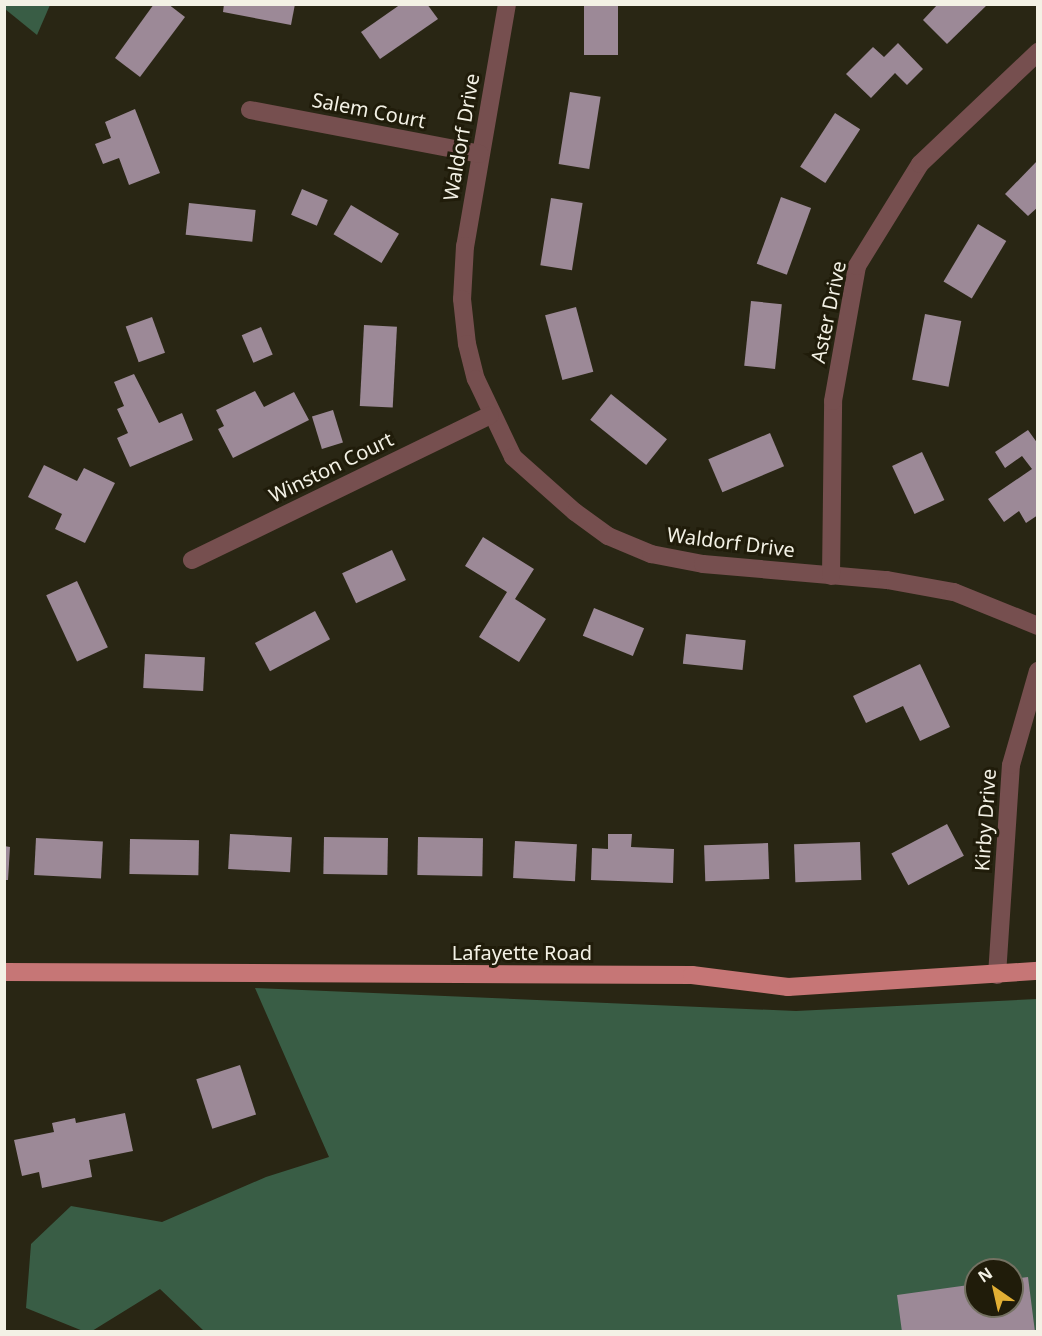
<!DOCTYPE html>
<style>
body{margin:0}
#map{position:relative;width:1042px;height:1336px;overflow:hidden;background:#292614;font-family:"Noto Sans",sans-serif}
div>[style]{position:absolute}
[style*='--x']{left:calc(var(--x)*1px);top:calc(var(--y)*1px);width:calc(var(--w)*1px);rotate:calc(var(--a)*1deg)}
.forest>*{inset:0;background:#395d45}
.building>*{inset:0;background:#9c8997;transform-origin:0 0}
.minor>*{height:18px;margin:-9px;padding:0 9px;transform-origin:9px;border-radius:9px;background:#764f4f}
.major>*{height:18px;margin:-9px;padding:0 9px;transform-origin:9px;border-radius:9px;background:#c67676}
span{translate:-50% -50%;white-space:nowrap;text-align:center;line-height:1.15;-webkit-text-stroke:6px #201c0a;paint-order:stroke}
.street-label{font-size:20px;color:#f3f1e5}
.frame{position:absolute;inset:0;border:6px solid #f3f1e5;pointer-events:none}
.north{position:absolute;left:964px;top:1258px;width:60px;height:60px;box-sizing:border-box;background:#201c0a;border:2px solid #747162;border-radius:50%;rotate:326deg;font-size:16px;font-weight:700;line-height:24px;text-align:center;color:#f3f1e5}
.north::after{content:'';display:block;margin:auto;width:21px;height:27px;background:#e2af34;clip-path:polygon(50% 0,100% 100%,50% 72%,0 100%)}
</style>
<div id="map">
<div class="forest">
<div style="clip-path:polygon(4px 5px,5px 4px,50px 5px,37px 35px,5px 9px)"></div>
<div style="clip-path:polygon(evenodd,255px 988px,796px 1011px,1037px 999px,1037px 1331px,204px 1331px,160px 1289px,92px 1331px,83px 1331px,26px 1308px,31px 1244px,71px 1206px,162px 1222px,266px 1177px,329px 1157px,255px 988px,976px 1270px,1012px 1270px,1012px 1306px,976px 1306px,976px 1270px)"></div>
</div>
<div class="building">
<div style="clip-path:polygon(154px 4px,168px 4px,185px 17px,140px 77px,115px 58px)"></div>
<div style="clip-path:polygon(224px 4px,295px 4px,291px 25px,223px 12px)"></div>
<div style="clip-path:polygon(401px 4px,427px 4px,438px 19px,380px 59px,361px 32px)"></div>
<div style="left:584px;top:4px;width:34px;height:51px"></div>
<div style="clip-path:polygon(938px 4px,988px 4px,947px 44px,923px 20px)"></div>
<div style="clip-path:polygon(898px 43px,923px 69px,907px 85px,895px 73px,871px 98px,846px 74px,873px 47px,884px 57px)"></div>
<div style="left:570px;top:92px;width:31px;height:73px;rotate:9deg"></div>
<div style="clip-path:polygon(135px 109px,160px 173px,129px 185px,119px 158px,103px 164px,95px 144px,111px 138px,105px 122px)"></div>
<div style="left:835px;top:113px;width:30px;height:64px;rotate:33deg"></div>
<div style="clip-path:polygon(1038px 160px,1038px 207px,1028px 216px,1005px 194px)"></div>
<div style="left:302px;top:189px;width:28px;height:28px;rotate:23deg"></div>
<div style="left:781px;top:197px;width:32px;height:71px;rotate:20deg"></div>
<div style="left:551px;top:198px;width:32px;height:68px;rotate:9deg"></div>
<div style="left:189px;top:203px;width:67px;height:32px;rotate:6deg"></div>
<div style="left:351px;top:205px;width:56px;height:34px;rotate:31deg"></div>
<div style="left:978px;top:224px;width:33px;height:67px;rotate:31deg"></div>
<div style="left:751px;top:301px;width:31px;height:65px;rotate:6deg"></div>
<div style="left:576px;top:307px;width:67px;height:32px;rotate:75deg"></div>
<div style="left:925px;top:314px;width:37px;height:67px;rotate:11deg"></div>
<div style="left:152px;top:317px;width:38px;height:28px;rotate:70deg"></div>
<div style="left:364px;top:325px;width:33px;height:81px;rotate:3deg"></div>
<div style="left:261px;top:327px;width:30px;height:21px;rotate:67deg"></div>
<div style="clip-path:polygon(134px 374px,159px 423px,182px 413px,193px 440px,130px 467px,117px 438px,128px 433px,117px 409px,124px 406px,114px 382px)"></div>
<div style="clip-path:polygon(255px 391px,264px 407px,294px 392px,309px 420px,233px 458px,218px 429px,224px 426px,216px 410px)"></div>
<div style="left:611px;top:394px;width:72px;height:33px;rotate:39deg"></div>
<div style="left:333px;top:410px;width:34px;height:22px;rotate:73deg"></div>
<div style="clip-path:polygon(1028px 430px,1038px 444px,1038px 515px,1026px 523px,1019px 511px,1004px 522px,988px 499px,1032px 469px,1022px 456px,1005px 468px,995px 452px)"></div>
<div style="left:770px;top:433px;width:36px;height:67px;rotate:67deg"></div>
<div style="left:922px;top:452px;width:53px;height:33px;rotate:65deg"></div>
<div style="clip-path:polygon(44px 465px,77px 481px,84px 468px,115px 483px,85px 543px,55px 529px,62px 514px,28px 497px)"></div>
<div style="clip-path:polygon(483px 537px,534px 569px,515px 599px,546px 619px,519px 662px,479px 637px,507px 592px,465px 566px)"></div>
<div style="left:392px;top:550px;width:33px;height:55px;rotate:65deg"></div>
<div style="left:77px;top:581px;width:73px;height:34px;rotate:65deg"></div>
<div style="left:594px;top:608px;width:54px;height:30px;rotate:22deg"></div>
<div style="left:315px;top:611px;width:32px;height:68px;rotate:62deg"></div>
<div style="left:686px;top:634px;width:60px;height:30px;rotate:6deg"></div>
<div style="left:145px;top:654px;width:60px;height:34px;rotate:3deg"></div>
<div style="clip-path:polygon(920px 664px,950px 727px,920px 741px,903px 706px,866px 723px,853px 696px)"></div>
<div style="left:947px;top:824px;width:36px;height:63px;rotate:62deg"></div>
<div style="left:230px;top:834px;width:62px;height:35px;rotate:3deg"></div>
<div style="clip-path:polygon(608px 834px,632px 834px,631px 847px,674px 849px,673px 883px,591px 880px,592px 848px,608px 849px)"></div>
<div style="left:324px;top:837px;width:64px;height:37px;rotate:1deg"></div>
<div style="left:418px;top:837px;width:65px;height:38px;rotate:1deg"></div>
<div style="left:36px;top:838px;width:67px;height:37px;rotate:3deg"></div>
<div style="left:130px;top:839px;width:69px;height:35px;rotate:1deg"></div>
<div style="left:515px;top:841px;width:62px;height:37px;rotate:3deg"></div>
<div style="left:860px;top:842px;width:38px;height:66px;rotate:88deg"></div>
<div style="left:768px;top:843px;width:36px;height:64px;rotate:88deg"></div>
<div style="clip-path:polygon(4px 846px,10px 847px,8px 880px,4px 880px)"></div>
<div style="left:240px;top:1065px;width:52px;height:46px;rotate:72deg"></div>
<div style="clip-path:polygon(125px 1113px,133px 1151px,89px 1160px,92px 1177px,42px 1188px,39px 1172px,22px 1176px,14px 1140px,54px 1132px,52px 1123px,75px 1118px,76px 1123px)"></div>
<div style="clip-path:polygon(1028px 1277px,1035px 1332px,902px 1332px,897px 1295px,976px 1284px,976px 1306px,1012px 1306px,1012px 1279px)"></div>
</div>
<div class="minor">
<div style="--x:507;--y:4;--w:246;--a:99.8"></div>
<div style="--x:465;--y:246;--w:53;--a:93.2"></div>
<div style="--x:462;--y:299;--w:45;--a:83.7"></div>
<div style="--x:467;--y:344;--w:36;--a:76"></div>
<div style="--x:476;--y:379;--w:86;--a:64.6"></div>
<div style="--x:513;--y:457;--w:83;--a:41.6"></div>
<div style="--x:575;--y:512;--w:41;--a:36"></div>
<div style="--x:608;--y:536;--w:47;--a:22.7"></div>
<div style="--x:651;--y:554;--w:53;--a:10.9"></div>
<div style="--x:703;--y:564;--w:185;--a:5"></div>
<div style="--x:887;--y:580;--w:68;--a:10.2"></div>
<div style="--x:954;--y:592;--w:91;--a:22"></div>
<div style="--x:250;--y:110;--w:234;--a:10.8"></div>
<div style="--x:192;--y:560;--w:331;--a:-25.9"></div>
<div style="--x:831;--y:576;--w:175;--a:-89.3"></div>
<div style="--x:833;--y:401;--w:137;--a:-79.9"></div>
<div style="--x:857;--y:266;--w:120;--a:-58.3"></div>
<div style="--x:920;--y:164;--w:163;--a:-43.5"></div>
<div style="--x:997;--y:975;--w:210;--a:-86.2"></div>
<div style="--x:1011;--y:765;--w:98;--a:-74"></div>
</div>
<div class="major">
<div style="--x:4;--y:972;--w:688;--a:0.25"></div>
<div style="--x:692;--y:975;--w:97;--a:7.1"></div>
<div style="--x:788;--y:987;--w:251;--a:-3.7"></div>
</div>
<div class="street-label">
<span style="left:369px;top:110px;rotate:11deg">Salem Court</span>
<span style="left:461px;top:137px;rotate:-80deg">Waldorf Drive</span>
<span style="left:828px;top:312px;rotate:-78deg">Aster Drive</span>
<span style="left:331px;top:467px;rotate:-26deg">Winston Court</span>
<span style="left:731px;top:542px;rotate:7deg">Waldorf Drive</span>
<span style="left:985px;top:820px;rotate:-86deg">Kirby Drive</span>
<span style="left:522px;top:952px">Lafayette Road</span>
</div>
<div class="frame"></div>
<div class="north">N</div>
</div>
